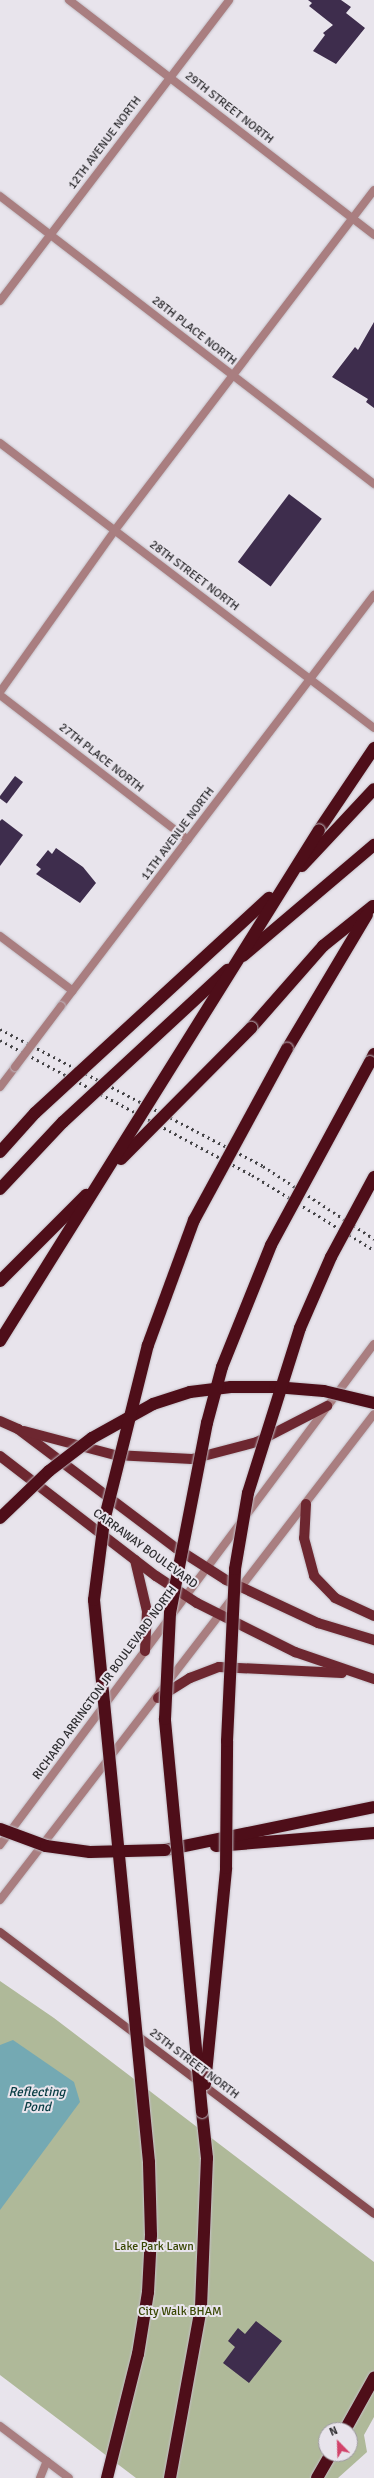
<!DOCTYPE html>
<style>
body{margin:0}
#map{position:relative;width:374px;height:2478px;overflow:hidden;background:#e8e4ec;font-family:Signika,sans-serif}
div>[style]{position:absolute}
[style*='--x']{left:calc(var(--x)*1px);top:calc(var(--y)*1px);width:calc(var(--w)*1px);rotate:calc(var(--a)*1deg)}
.green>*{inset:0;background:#afb999}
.water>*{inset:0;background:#74a9b3}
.building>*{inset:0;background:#3e2d4d;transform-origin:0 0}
.roads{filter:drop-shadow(0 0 1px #c3bfc6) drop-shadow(0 0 1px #c3bfc6)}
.service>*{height:8px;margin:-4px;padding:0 4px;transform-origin:4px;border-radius:4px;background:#a97e80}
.minor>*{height:8px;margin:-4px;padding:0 4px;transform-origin:4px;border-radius:4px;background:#a97e80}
.tertiary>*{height:8px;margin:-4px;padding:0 4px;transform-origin:4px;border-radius:4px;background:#a97e80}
.secondary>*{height:8px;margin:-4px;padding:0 4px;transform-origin:4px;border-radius:4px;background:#874c51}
.primary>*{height:10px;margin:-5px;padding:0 5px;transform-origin:5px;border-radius:5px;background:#6d2730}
.motorway>*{height:12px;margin:-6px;padding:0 6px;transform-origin:6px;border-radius:6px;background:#4e0e19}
.rail>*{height:3px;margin-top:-1.5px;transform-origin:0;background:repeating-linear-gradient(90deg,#444346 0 2px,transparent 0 6px)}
.bridges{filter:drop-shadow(0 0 1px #c3bfc6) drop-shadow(0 0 1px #c3bfc6)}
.minor-bridge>*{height:8px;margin:-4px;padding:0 4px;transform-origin:4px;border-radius:4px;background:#a97e80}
.motorway-bridge>*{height:12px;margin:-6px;padding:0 6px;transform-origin:6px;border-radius:6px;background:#4e0e19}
span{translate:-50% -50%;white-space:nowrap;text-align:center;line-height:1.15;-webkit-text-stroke:4px #e8e4ec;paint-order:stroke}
.street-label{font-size:12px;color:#2d2c2f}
.park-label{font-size:12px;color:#394703}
.water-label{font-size:13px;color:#063b42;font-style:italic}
.north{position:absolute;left:318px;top:2422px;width:40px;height:40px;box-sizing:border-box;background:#e8e4ec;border:1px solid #9d9aa0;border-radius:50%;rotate:337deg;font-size:11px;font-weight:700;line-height:16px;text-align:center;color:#2d2c2f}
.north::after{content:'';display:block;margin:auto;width:14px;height:18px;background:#d1436a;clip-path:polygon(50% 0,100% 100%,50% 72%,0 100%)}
</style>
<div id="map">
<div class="green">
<div style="clip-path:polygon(evenodd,0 1981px,54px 2018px,374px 2262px,374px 2417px,364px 2435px,367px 2452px,338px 2478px,136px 2478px,0 2375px,0 1981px,326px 2430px,350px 2430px,350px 2454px,326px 2454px,326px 2430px)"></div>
</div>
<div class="water">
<div style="clip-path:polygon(13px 2040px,74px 2082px,80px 2102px,0 2210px,0 2045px)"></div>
</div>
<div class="building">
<div style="clip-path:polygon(308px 0,341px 0,351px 7px,346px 13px,365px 28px,336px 64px,313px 51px,325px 35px,323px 33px,333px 25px,309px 6px,312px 3px)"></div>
<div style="clip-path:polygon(374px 322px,374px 408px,366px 402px,368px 399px,332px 377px,355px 347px,358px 350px)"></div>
<div style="left:289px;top:494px;width:41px;height:85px;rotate:37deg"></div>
<div style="left:15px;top:776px;width:10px;height:27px;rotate:37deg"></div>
<div style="clip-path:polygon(2px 819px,23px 835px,0 866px,0 821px)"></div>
<div style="clip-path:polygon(56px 848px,83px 867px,96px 883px,80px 903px,36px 874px,41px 869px,36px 865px,48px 850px,52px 854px)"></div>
<div style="clip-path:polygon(256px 2321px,282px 2341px,249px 2383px,223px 2363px,235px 2347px,228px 2341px,238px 2328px,245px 2334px)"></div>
</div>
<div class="roads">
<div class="service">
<div style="--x:0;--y:196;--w:472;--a:37.6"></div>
<div style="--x:0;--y:692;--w:199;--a:-54.6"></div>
<div style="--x:115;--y:530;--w:427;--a:-52.7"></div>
<div style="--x:0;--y:695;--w:237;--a:37.6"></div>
</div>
<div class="minor">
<div style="--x:69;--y:0;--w:385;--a:37.6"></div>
<div style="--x:0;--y:936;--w:91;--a:37"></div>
<div style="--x:61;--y:1006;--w:517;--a:-52.71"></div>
<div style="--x:0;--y:1087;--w:25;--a:-53"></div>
</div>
<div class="tertiary">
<div style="--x:0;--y:301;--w:378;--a:-52.7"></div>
<div style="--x:0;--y:443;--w:470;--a:37.3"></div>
<div style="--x:0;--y:1845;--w:625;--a:-53.26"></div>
<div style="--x:0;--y:1900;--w:613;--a:-52.42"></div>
<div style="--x:0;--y:2426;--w:86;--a:37"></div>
<div style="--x:40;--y:2478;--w:18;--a:-68"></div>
</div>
<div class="secondary">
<div style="--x:0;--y:1932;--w:468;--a:37"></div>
</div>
<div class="primary">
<div style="--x:0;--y:1421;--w:20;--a:24"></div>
<div style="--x:18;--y:1429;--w:198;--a:37"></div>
<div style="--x:176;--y:1548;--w:59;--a:32.6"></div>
<div style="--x:226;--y:1580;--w:102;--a:25.1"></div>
<div style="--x:318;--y:1623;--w:59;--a:16.9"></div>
<div style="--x:24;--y:1431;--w:94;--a:14.8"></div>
<div style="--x:115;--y:1455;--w:77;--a:3"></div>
<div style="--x:192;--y:1459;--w:67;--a:-14.7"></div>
<div style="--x:257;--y:1442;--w:79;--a:-27.2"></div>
<div style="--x:0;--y:1456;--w:197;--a:37.6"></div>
<div style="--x:156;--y:1576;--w:49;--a:33.4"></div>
<div style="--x:197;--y:1603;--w:110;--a:26.6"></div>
<div style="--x:295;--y:1652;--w:83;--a:18.9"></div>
<div style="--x:306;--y:1504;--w:34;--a:93"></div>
<div style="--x:304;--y:1538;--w:39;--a:75"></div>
<div style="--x:314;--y:1576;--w:30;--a:46"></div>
<div style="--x:335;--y:1598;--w:43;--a:24.8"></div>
<div style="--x:135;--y:1560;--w:52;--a:76.8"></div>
<div style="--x:147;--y:1611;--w:40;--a:92.9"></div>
<div style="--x:158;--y:1698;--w:38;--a:-32"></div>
<div style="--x:190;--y:1678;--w:31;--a:-21"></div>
<div style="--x:219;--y:1667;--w:123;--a:2.8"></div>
</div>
<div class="motorway">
<div style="--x:319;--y:830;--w:99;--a:-56.1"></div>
<div style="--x:251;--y:1028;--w:109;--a:-48.7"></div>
<div style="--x:323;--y:946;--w:64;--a:-38.7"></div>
<div style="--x:287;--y:1049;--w:156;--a:-59.2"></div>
<div style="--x:370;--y:1062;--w:9;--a:-63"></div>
<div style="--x:216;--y:1846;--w:159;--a:-4.7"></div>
<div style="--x:165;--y:1850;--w:213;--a:-11.6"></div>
<div style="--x:345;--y:2430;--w:60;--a:-60.9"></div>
<div style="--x:170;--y:2478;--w:174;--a:-79.7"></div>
<div style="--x:201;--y:2307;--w:149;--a:-87.7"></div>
<div style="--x:207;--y:2158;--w:46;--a:-96.2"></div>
<div style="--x:317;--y:2478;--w:28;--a:-60"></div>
</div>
</div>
<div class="rail">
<div style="--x:0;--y:1029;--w:297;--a:27.5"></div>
<div style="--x:263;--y:1166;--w:133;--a:33.3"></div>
<div style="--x:0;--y:1040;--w:286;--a:28.2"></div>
<div style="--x:252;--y:1175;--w:143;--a:31.6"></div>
</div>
<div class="bridges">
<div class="minor-bridge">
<div style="--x:15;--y:1067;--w:76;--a:-53"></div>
</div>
<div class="motorway-bridge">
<div style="--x:302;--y:866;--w:105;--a:-46.9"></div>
<div style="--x:243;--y:956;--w:172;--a:-40.3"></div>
<div style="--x:0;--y:1152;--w:52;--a:-48.1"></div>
<div style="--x:35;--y:1113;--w:318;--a:-42.6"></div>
<div style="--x:121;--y:1159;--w:185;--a:-45.2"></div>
<div style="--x:0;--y:1189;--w:92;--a:-46.8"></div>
<div style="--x:63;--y:1122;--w:224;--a:-42.8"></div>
<div style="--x:0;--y:1281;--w:122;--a:-45"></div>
<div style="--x:0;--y:1341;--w:602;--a:-58.02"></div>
<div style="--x:0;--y:1518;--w:68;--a:-43.8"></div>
<div style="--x:49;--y:1471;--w:54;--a:-37.5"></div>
<div style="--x:92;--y:1438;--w:70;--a:-29.1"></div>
<div style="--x:153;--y:1404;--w:39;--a:-18"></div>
<div style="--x:190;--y:1392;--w:41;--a:-7"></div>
<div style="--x:231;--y:1387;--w:44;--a:0"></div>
<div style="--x:275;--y:1387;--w:49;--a:4.7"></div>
<div style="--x:324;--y:1391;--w:51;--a:13.5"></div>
<div style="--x:0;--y:1829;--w:49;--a:20.3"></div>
<div style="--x:46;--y:1846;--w:44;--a:7.8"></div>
<div style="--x:90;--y:1852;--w:75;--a:-1.5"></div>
<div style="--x:205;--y:2084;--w:217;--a:-84.4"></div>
<div style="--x:226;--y:1868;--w:127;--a:-89.5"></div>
<div style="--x:227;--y:1741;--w:172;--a:-87.3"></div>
<div style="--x:235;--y:1569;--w:77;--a:-80.3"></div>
<div style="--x:248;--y:1493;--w:173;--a:-72.5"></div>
<div style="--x:300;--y:1328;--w:77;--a:-66.4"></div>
<div style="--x:331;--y:1257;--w:91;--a:-61.7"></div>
<div style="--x:202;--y:2112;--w:395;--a:-95.4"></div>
<div style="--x:165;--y:1719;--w:106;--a:-87.3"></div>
<div style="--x:170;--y:1613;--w:194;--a:-79"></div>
<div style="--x:207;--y:1423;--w:58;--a:-75"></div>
<div style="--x:222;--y:1367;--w:131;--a:-68.1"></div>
<div style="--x:271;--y:1245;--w:208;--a:-61.6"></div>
<div style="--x:107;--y:2478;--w:128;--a:-76"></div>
<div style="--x:138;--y:2354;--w:63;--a:-80.8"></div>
<div style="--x:148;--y:2292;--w:57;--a:-87"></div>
<div style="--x:151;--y:2235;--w:73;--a:-91.6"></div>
<div style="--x:149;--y:2162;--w:565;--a:-95.59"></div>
<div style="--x:94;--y:1600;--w:80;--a:-82.8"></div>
<div style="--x:104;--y:1521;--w:181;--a:-76"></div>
<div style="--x:148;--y:1345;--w:133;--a:-69.8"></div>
<div style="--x:194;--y:1220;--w:195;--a:-61.5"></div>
</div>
</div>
<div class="street-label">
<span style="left:229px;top:108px;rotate:38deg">29TH STREET NORTH</span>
<span style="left:105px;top:143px;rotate:-53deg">12TH AVENUE NORTH</span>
<span style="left:194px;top:331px;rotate:38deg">28TH PLACE NORTH</span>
<span style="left:194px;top:576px;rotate:37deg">28TH STREET NORTH</span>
<span style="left:101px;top:758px;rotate:38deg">27TH PLACE NORTH</span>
<span style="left:178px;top:834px;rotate:-53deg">11TH AVENUE NORTH</span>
<span style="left:145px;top:1549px;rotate:36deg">CARRAWAY BOULEVARD</span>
<span style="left:105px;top:1683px;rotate:-54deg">RICHARD ARRINGTON JR BOULEVARD NORTH</span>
<span style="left:194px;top:2064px;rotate:37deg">25TH STREET NORTH</span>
</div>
<div class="park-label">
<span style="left:154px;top:2247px">Lake Park Lawn</span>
<span style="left:180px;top:2312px">City Walk BHAM</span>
</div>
<div class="water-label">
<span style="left:37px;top:2100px">Reflecting<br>Pond</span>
</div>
<div class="north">N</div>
</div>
